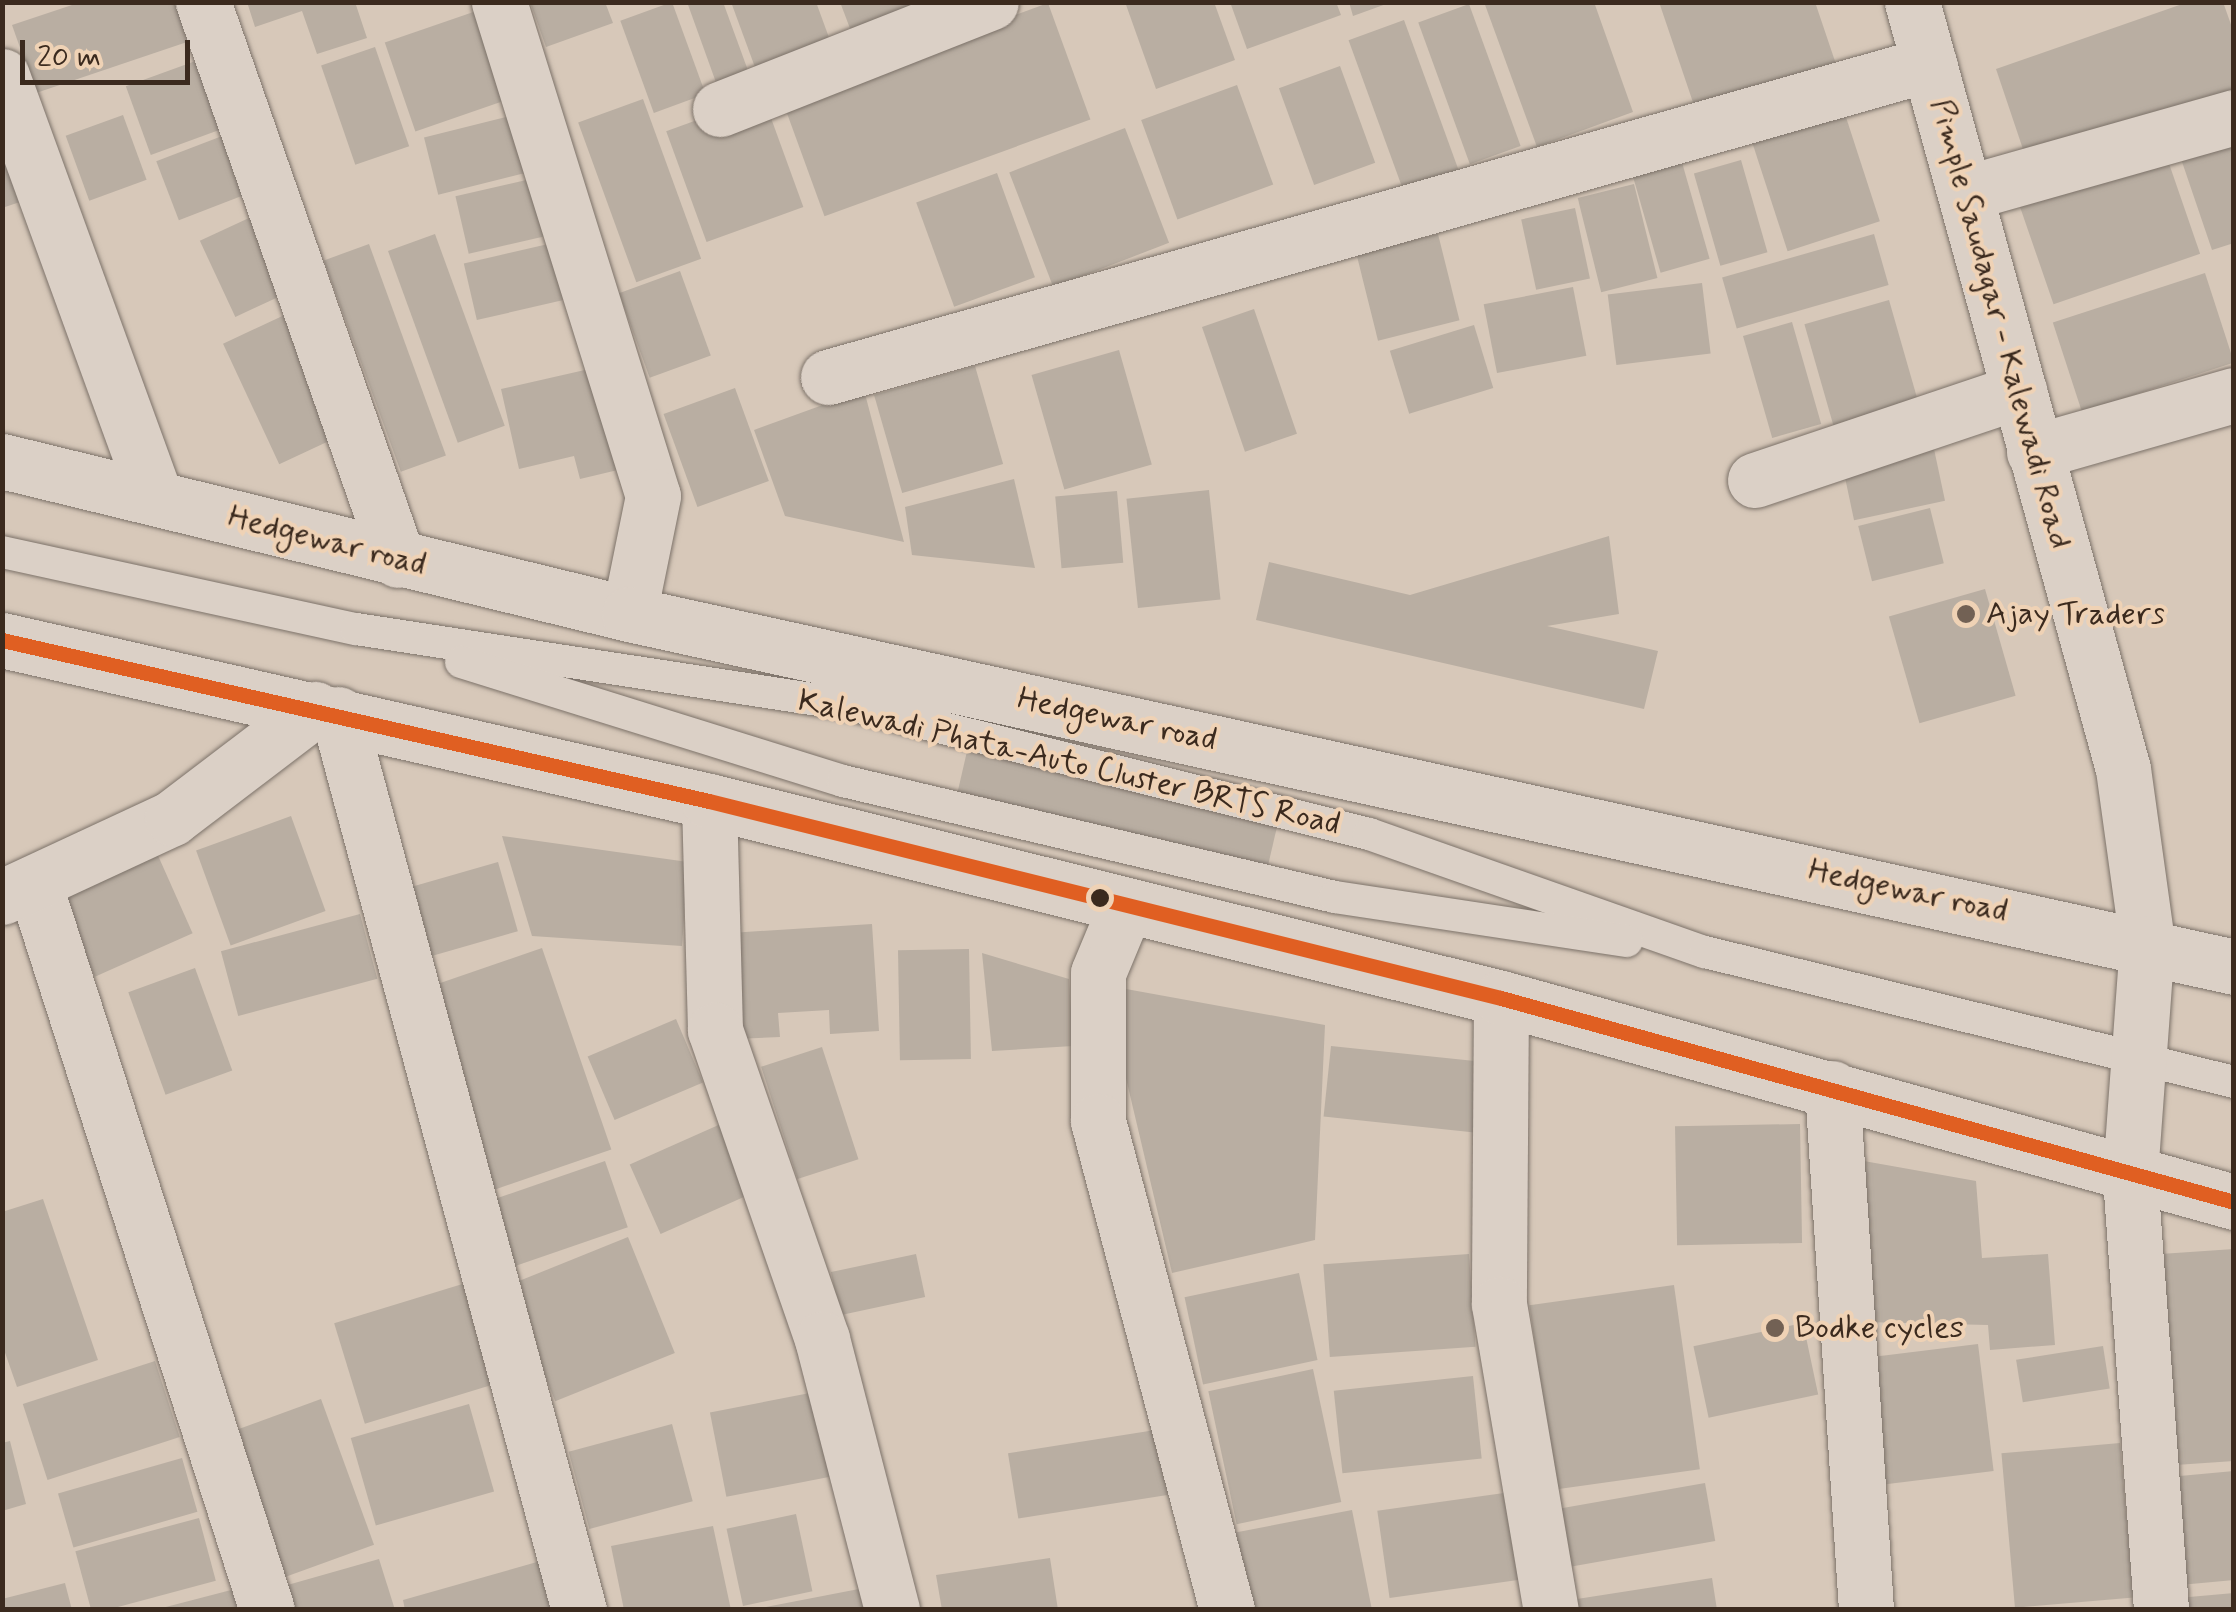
<!DOCTYPE html>
<style>
body{margin:0}
#map{position:relative;width:2236px;height:1612px;overflow:hidden;background:#d7c8b9;font-family:Mynerve,sans-serif}
div>[style]{position:absolute}
[style*='--x']{left:calc(var(--x)*1px);top:calc(var(--y)*1px);width:calc(var(--w)*1px);rotate:calc(var(--a)*1deg)}
.building>*{inset:0;background:#b9aea2;transform-origin:0 0}
.roads{filter:drop-shadow(0 0 2px #7c7269) drop-shadow(0 0 2px #7c7269)}
.lane>*{height:32px;margin:-16px;padding:0 16px;transform-origin:16px;border-radius:16px;background:#dbd0c6}
.street>*{height:55px;margin:-27.5px;padding:0 27.5px;transform-origin:27.5px;border-radius:27.5px;background:#dbd0c6}
.secondary>*{height:55px;margin:-27.5px;padding:0 27.5px;transform-origin:27.5px;border-radius:27.5px;background:#dbd0c6}
.primary>*{height:55px;margin:-27.5px;padding:0 27.5px;transform-origin:27.5px;border-radius:27.5px;background:#dbd0c6}
.bus-1>*{height:15px;margin:-7.5px;padding:0 7.5px;transform-origin:7.5px;border-radius:7.5px;background:#e05f22}
.dots>*{width:28px;height:28px;translate:-50% -50%;box-sizing:border-box;border:5px solid #efd2b5;border-radius:50%}
span{translate:-50% -50%;white-space:nowrap;text-align:center;line-height:1.15;-webkit-text-stroke:8px #efd2b5;paint-order:stroke}
.street-label{font-size:32px;color:#3b2a1e}
.poi-label{font-size:32px;color:#3b2a1e}
.left{translate:0 -50%;text-align:left}
.frame{position:absolute;inset:0;border:5px solid #3b2a1e;pointer-events:none}
.scale{position:absolute;left:20px;top:40px;width:170px;height:45px;box-sizing:border-box;border:5px solid #3b2a1e;border-top:0;padding-left:12px;font-size:30px;line-height:35px;white-space:nowrap;color:#3b2a1e;-webkit-text-stroke:8px #efd2b5;paint-order:stroke}
</style>
<div id="map">
<div class="building">
<div style="clip-path:polygon(81px 2px,180px 2px,193px 40px,36px 93px,12px 25px)"></div>
<div style="clip-path:polygon(247px 2px,355px 2px,367px 38px,317px 54px,302px 11px,255px 27px)"></div>
<div style="clip-path:polygon(530px 2px,605px 2px,613px 23px,546px 47px)"></div>
<div style="left:672px;top:2px;width:98px;height:55px;rotate:70deg"></div>
<div style="clip-path:polygon(687px 2px,723px 2px,750px 76px,718px 88px)"></div>
<div style="clip-path:polygon(731px 2px,816px 2px,831px 43px,756px 70px)"></div>
<div style="clip-path:polygon(840px 2px,952px 2px,854px 39px)"></div>
<div style="clip-path:polygon(1125px 2px,1214px 2px,1235px 60px,1156px 89px)"></div>
<div style="clip-path:polygon(1230px 2px,1336px 2px,1341px 15px,1247px 49px)"></div>
<div style="clip-path:polygon(1349px 2px,1389px 2px,1389px 3px,1353px 16px)"></div>
<div style="clip-path:polygon(1484px 2px,1594px 2px,1633px 112px,1537px 147px)"></div>
<div style="clip-path:polygon(1659px 2px,1815px 2px,1840px 76px,1700px 123px)"></div>
<div style="clip-path:polygon(2188px 2px,2223px 2px,2234px 33px,2234px 94px,2028px 164px,1996px 69px)"></div>
<div style="left:1048px;top:3px;width:124px;height:283px;rotate:70deg"></div>
<div style="left:1469px;top:4px;width:151px;height:54px;rotate:70deg"></div>
<div style="left:485px;top:8px;width:94px;height:106px;rotate:71deg"></div>
<div style="left:1404px;top:20px;width:159px;height:59px;rotate:70deg"></div>
<div style="left:375px;top:47px;width:105px;height:57px;rotate:71deg"></div>
<div style="left:201px;top:59px;width:73px;height:80px;rotate:70deg"></div>
<div style="left:1340px;top:66px;width:103px;height:65px;rotate:70deg"></div>
<div style="left:1237px;top:85px;width:106px;height:102px;rotate:70deg"></div>
<div style="left:763px;top:96px;width:118px;height:103px;rotate:70deg"></div>
<div style="left:643px;top:99px;width:170px;height:69px;rotate:70deg"></div>
<div style="left:1844px;top:111px;width:116px;height:97px;rotate:72deg"></div>
<div style="left:522px;top:113px;width:59px;height:101px;rotate:76deg"></div>
<div style="left:123px;top:115px;width:69px;height:61px;rotate:70deg"></div>
<div style="left:1125px;top:128px;width:123px;height:124px;rotate:69deg"></div>
<div style="clip-path:polygon(2234px 131px,2234px 243px,2212px 250px,2178px 150px)"></div>
<div style="left:230px;top:133px;width:63px;height:79px;rotate:69deg"></div>
<div style="clip-path:polygon(2px 141px,26px 200px,2px 208px)"></div>
<div style="left:2163px;top:146px;width:114px;height:155px;rotate:71deg"></div>
<div style="left:1679px;top:152px;width:111px;height:51px;rotate:74deg"></div>
<div style="left:1741px;top:160px;width:96px;height:49px;rotate:74deg"></div>
<div style="left:997px;top:173px;width:111px;height:86px;rotate:70deg"></div>
<div style="left:548px;top:175px;width:59px;height:95px;rotate:77deg"></div>
<div style="left:1634px;top:184px;width:97px;height:58px;rotate:76deg"></div>
<div style="left:1575px;top:208px;width:72px;height:55px;rotate:78deg"></div>
<div style="left:266px;top:210px;width:84px;height:73px;rotate:65deg"></div>
<div style="left:435px;top:234px;width:204px;height:50px;rotate:70deg"></div>
<div style="left:1438px;top:234px;width:89px;height:84px;rotate:76deg"></div>
<div style="left:1874px;top:234px;width:53px;height:158px;rotate:74deg"></div>
<div style="left:570px;top:239px;width:58px;height:109px;rotate:77deg"></div>
<div style="left:369px;top:244px;width:225px;height:48px;rotate:70deg"></div>
<div style="left:680px;top:271px;width:90px;height:65px;rotate:70deg"></div>
<div style="left:2205px;top:273px;width:94px;height:160px;rotate:72deg"></div>
<div style="left:1702px;top:283px;width:71px;height:95px;rotate:83deg"></div>
<div style="left:1573px;top:287px;width:70px;height:91px;rotate:79deg"></div>
<div style="left:1889px;top:300px;width:123px;height:88px;rotate:74deg"></div>
<div style="left:1254px;top:309px;width:132px;height:55px;rotate:71deg"></div>
<div style="left:291px;top:312px;width:133px;height:75px;rotate:65deg"></div>
<div style="left:1792px;top:322px;width:106px;height:51px;rotate:74deg"></div>
<div style="left:1474px;top:325px;width:66px;height:88px;rotate:73deg"></div>
<div style="left:1119px;top:350px;width:119px;height:91px;rotate:74deg"></div>
<div style="left:975px;top:366px;width:102px;height:105px;rotate:74deg"></div>
<div style="clip-path:polygon(598px 367px,622px 469px,580px 479px,574px 456px,519px 469px,501px 389px)"></div>
<div style="left:735px;top:388px;width:99px;height:76px;rotate:70deg"></div>
<div style="clip-path:polygon(864px 390px,904px 542px,785px 516px,754px 430px)"></div>
<div style="left:1934px;top:449px;width:53px;height:93px;rotate:78deg"></div>
<div style="clip-path:polygon(1014px 479px,1035px 568px,912px 555px,905px 507px)"></div>
<div style="left:1209px;top:490px;width:110px;height:83px;rotate:84deg"></div>
<div style="left:1117px;top:491px;width:72px;height:62px;rotate:85deg"></div>
<div style="left:1930px;top:508px;width:57px;height:74px;rotate:76deg"></div>
<div style="clip-path:polygon(1609px 536px,1619px 614px,1547px 626px,1658px 651px,1644px 709px,1256px 620px,1269px 562px,1410px 595px)"></div>
<div style="left:1985px;top:589px;width:111px;height:100px;rotate:74deg"></div>
<div style="left:968px;top:747px;width:319px;height:49px;rotate:13deg"></div>
<div style="left:291px;top:816px;width:101px;height:101px;rotate:70deg"></div>
<div style="clip-path:polygon(502px 836px,688px 862px,682px 946px,532px 936px)"></div>
<div style="left:156px;top:851px;width:90px;height:107px;rotate:66deg"></div>
<div style="left:498px;top:862px;width:72px;height:105px;rotate:74deg"></div>
<div style="left:360px;top:914px;width:67px;height:144px;rotate:75deg"></div>
<div style="clip-path:polygon(872px 924px,879px 1031px,830px 1034px,829px 1010px,778px 1013px,780px 1037px,736px 1039px,730px 933px)"></div>
<div style="left:542px;top:948px;width:213px;height:126px;rotate:71deg"></div>
<div style="left:969px;top:949px;width:110px;height:71px;rotate:89deg"></div>
<div style="clip-path:polygon(982px 953px,1069px 979px,1073px 1046px,992px 1051px)"></div>
<div style="left:195px;top:968px;width:109px;height:71px;rotate:70deg"></div>
<div style="clip-path:polygon(1104px 985px,1325px 1025px,1315px 1240px,1172px 1273px)"></div>
<div style="left:676px;top:1019px;width:69px;height:96px;rotate:67deg"></div>
<div style="left:1331px;top:1046px;width:154px;height:71px;rotate:6deg"></div>
<div style="left:822px;top:1047px;width:118px;height:64px;rotate:72deg"></div>
<div style="left:732px;top:1119px;width:76px;height:112px;rotate:66deg"></div>
<div style="left:1800px;top:1124px;width:119px;height:125px;rotate:89deg"></div>
<div style="clip-path:polygon(1847px 1158px,1976px 1181px,1982px 1258px,2048px 1254px,2055px 1345px,1990px 1350px,1988px 1325px,1864px 1322px)"></div>
<div style="left:605px;top:1161px;width:70px;height:133px;rotate:71deg"></div>
<div style="clip-path:polygon(43px 1199px,98px 1360px,17px 1387px,2px 1344px,2px 1212px)"></div>
<div style="left:628px;top:1237px;width:125px;height:129px;rotate:68deg"></div>
<div style="clip-path:polygon(2234px 1249px,2234px 1461px,2161px 1466px,2146px 1255px)"></div>
<div style="left:916px;top:1254px;width:44px;height:87px;rotate:78deg"></div>
<div style="left:1469px;top:1254px;width:93px;height:146px;rotate:86deg"></div>
<div style="left:1299px;top:1273px;width:89px;height:117px;rotate:78deg"></div>
<div style="left:469px;top:1282px;width:105px;height:141px;rotate:73deg"></div>
<div style="left:1674px;top:1285px;width:186px;height:146px;rotate:82deg"></div>
<div style="left:1803px;top:1323px;width:73px;height:112px;rotate:78deg"></div>
<div style="left:1978px;top:1344px;width:128px;height:123px;rotate:83deg"></div>
<div style="left:2103px;top:1346px;width:43px;height:88px;rotate:81deg"></div>
<div style="left:155px;top:1361px;width:80px;height:139px;rotate:72deg"></div>
<div style="left:1313px;top:1369px;width:136px;height:107px;rotate:78deg"></div>
<div style="left:1473px;top:1376px;width:83px;height:140px;rotate:84deg"></div>
<div style="left:815px;top:1392px;width:86px;height:107px;rotate:79deg"></div>
<div style="left:321px;top:1399px;width:155px;height:102px;rotate:70deg"></div>
<div style="left:469px;top:1404px;width:91px;height:123px;rotate:74deg"></div>
<div style="left:672px;top:1424px;width:80px;height:107px;rotate:75deg"></div>
<div style="left:1168px;top:1428px;width:66px;height:162px;rotate:81deg"></div>
<div style="clip-path:polygon(10px 1441px,26px 1504px,2px 1511px,2px 1443px)"></div>
<div style="left:2120px;top:1443px;width:155px;height:119px;rotate:85deg"></div>
<div style="left:182px;top:1458px;width:56px;height:129px;rotate:74deg"></div>
<div style="clip-path:polygon(2234px 1471px,2234px 1580px,2180px 1585px,2169px 1477px)"></div>
<div style="left:1705px;top:1483px;width:59px;height:150px;rotate:80deg"></div>
<div style="left:1511px;top:1492px;width:88px;height:135px;rotate:82deg"></div>
<div style="clip-path:polygon(1352px 1510px,1372px 1610px,1249px 1610px,1233px 1533px)"></div>
<div style="left:796px;top:1514px;width:79px;height:71px;rotate:78deg"></div>
<div style="left:199px;top:1518px;width:65px;height:128px;rotate:75deg"></div>
<div style="clip-path:polygon(713px 1526px,731px 1610px,624px 1610px,611px 1546px)"></div>
<div style="clip-path:polygon(1050px 1558px,1058px 1610px,942px 1610px,936px 1575px)"></div>
<div style="clip-path:polygon(379px 1559px,395px 1610px,284px 1610px,277px 1588px)"></div>
<div style="clip-path:polygon(544px 1560px,558px 1610px,405px 1610px,403px 1600px)"></div>
<div style="clip-path:polygon(1712px 1578px,1717px 1610px,1579px 1610px,1577px 1599px)"></div>
<div style="clip-path:polygon(65px 1583px,72px 1610px,2px 1610px,2px 1599px)"></div>
<div style="clip-path:polygon(864px 1588px,868px 1610px,761px 1610px,761px 1608px)"></div>
<div style="clip-path:polygon(235px 1589px,240px 1610px,162px 1610px,162px 1608px)"></div>
<div style="clip-path:polygon(2234px 1593px,2234px 1610px,2179px 1610px,2178px 1598px)"></div>
</div>
<div class="roads">
<div class="lane">
<div style="--x:2;--y:552;--w:362;--a:12.3"></div>
<div style="--x:356;--y:629;--w:501;--a:8.73"></div>
<div style="--x:851;--y:705;--w:534;--a:13.98"></div>
<div style="--x:1369;--y:834;--w:356;--a:19.4"></div>
<div style="--x:1705;--y:952;--w:545;--a:13.81"></div>
<div style="--x:461;--y:662;--w:400;--a:17.3"></div>
<div style="--x:843;--y:781;--w:505;--a:13.27"></div>
<div style="--x:1335;--y:897;--w:295;--a:8.6"></div>
</div>
<div class="street">
<div style="--x:203;--y:2;--w:591;--a:70.74"></div>
<div style="--x:499;--y:2;--w:517;--a:72.69"></div>
<div style="--x:653;--y:496;--w:120;--a:101.5"></div>
<div style="--x:2;--y:76;--w:447;--a:70"></div>
<div style="--x:720;--y:109;--w:291;--a:-21.5"></div>
<div style="--x:1966;--y:193;--w:279;--a:-15.8"></div>
<div style="--x:828;--y:377;--w:1145;--a:-15.87"></div>
<div style="--x:2034;--y:452;--w:208;--a:-15.9"></div>
<div style="--x:1755;--y:480;--w:279;--a:-18.6"></div>
<div style="--x:338;--y:714;--w:928;--a:74.95"></div>
<div style="--x:709;--y:801;--w:229;--a:88.5"></div>
<div style="--x:715;--y:1030;--w:327;--a:70.9"></div>
<div style="--x:822;--y:1339;--w:280;--a:75.5"></div>
<div style="--x:34;--y:883;--w:763;--a:72.23"></div>
<div style="--x:2;--y:897;--w:187;--a:-24.9"></div>
<div style="--x:172;--y:818;--w:180;--a:-37.3"></div>
<div style="--x:1125;--y:908;--w:70;--a:112.6"></div>
<div style="--x:1098;--y:973;--w:148;--a:90"></div>
<div style="--x:1098;--y:1121;--w:506;--a:75.22"></div>
<div style="--x:1501;--y:998;--w:306;--a:90.4"></div>
<div style="--x:1499;--y:1304;--w:310;--a:80.4"></div>
<div style="--x:1832;--y:1088;--w:523;--a:86.27"></div>
<div style="--x:2130;--y:1177;--w:434;--a:85.9"></div>
</div>
<div class="secondary">
<div style="--x:1912;--y:2;--w:795;--a:74.62"></div>
<div style="--x:2123;--y:769;--w:176;--a:82.1"></div>
<div style="--x:2147;--y:943;--w:235;--a:94.2"></div>
</div>
<div class="primary">
<div style="--x:2;--y:461;--w:645;--a:13.71"></div>
<div style="--x:629;--y:614;--w:1643;--a:12.4"></div>
<div style="--x:2;--y:640;--w:725;--a:12.83"></div>
<div style="--x:709;--y:801;--w:816;--a:13.97"></div>
<div style="--x:1501;--y:998;--w:761;--a:15.55"></div>
</div>
</div>
<div class="bus-1">
<div style="--x:2;--y:640;--w:725;--a:12.83"></div>
<div style="--x:709;--y:801;--w:816;--a:13.97"></div>
<div style="--x:1501;--y:998;--w:761;--a:15.55"></div>
</div>
<div class="dots">
<div style="left:1966px;top:614px;background:#726154"></div>
<div style="left:1100px;top:898px;background:#3b2a1e"></div>
<div style="left:1775px;top:1328px;background:#726154"></div>
</div>
<div class="street-label">
<span style="left:2000px;top:324px;rotate:75deg">Pimple Saudagar - Kalewadi Road</span>
<span style="left:327px;top:541px;rotate:14deg">Hedgewar road</span>
<span style="left:1117px;top:720px;rotate:12deg">Hedgewar road</span>
<span style="left:1069px;top:763px;rotate:13deg">Kalewadi Phata-Auto Cluster BRTS Road</span>
<span style="left:1908px;top:891px;rotate:12deg">Hedgewar road</span>
</div>
<div class="poi-label">
<span class="left" style="left:1986px;top:614px">Ajay Traders</span>
<span class="left" style="left:1795px;top:1328px">Bodke cycles</span>
</div>
<div class="frame"></div>
<div class="scale">20 m</div>
</div>
